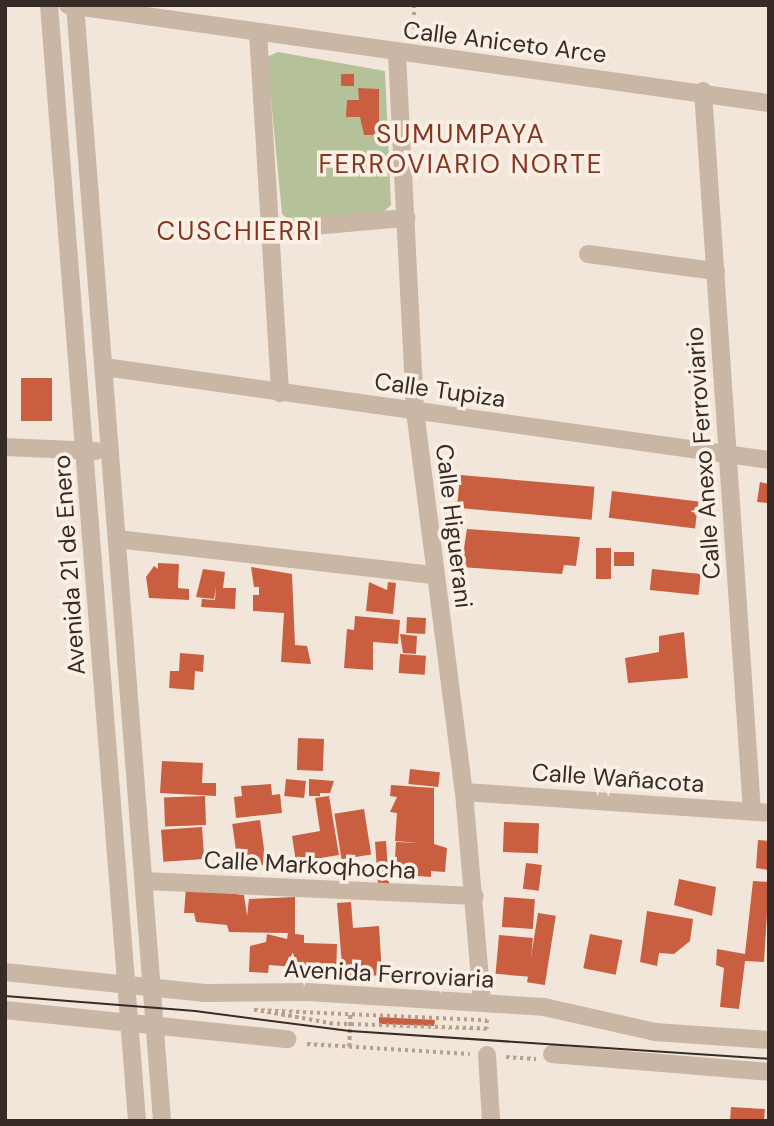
<!DOCTYPE html>
<meta charset="utf-8">
<style>
body{margin:0}
#map{position:relative;width:774px;height:1126px;overflow:hidden;background:#f2e6da;font-family:"DM Sans",sans-serif}
div>[style]{position:absolute}
[style*='--x']{left:calc(var(--x)*1px);top:calc(var(--y)*1px);width:calc(var(--w)*1px);rotate:calc(var(--a)*1deg)}
.green>*{inset:0;background:#b5c199}
.building>*{inset:0;background:#c95f40;transform-origin:0 0}
.path>*{height:3.5px;margin-top:-1.75px;transform-origin:0;background:repeating-linear-gradient(90deg,#b69f8f 0 3.5px,transparent 0 7px)}
.minor>*{height:18px;margin:-9px;padding:0 9px;transform-origin:9px;border-radius:9px;background:#cab6a5}
.tram>*{height:2px;margin:-1px;padding:0 1px;transform-origin:1px;border-radius:1px;background:#362b27}
span{translate:-50% -50%;white-space:nowrap;text-align:center;line-height:1.15;-webkit-text-stroke:7px #faf0e6;paint-order:stroke}
.street-label{font-size:24px;color:#362b27}
.neighbourhood-label{font-size:26px;color:#87351e;letter-spacing:2px}
.frame{position:absolute;inset:0;border:7px solid #362b27;pointer-events:none}
</style>
<div id="map">
<div class="green">
<div style="clip-path:polygon(278px 52px,385px 71px,391px 205px,380px 215px,287px 218px,282px 214px,267px 57px)"></div>
</div>
<div class="building">
<div style="left:341px;top:74px;width:13px;height:12px"></div>
<div style="clip-path:polygon(358px 88px,379px 89px,379px 135px,364px 135px,360px 117px,346px 117px,347px 100px,359px 100px)"></div>
<div style="left:21px;top:378px;width:31px;height:43px"></div>
<div style="left:460px;top:475px;width:135px;height:33px;rotate:5deg"></div>
<div style="clip-path:polygon(760px 482px,769px 484px,769px 503px,757px 502px)"></div>
<div style="left:612px;top:491px;width:87px;height:27px;rotate:7deg"></div>
<div style="clip-path:polygon(467px 529px,580px 537px,576px 566px,564px 565px,562px 574px,461px 567px)"></div>
<div style="left:596px;top:548px;width:15px;height:31px"></div>
<div style="left:614px;top:552px;width:20px;height:14px"></div>
<div style="clip-path:polygon(158px 563px,179px 564px,178px 588px,189px 589px,189px 600px,149px 598px,146px 577px,154px 566px,158px 569px)"></div>
<div style="clip-path:polygon(251px 567px,292px 574px,295px 645px,307px 646px,311px 664px,281px 662px,284px 613px,253px 611px,253px 595px,259px 595px,259px 587px,254px 587px)"></div>
<div style="clip-path:polygon(203px 569px,225px 572px,223px 588px,236px 588px,235px 609px,201px 607px,202px 599px,215px 600px,216px 587px,214px 599px,196px 597px)"></div>
<div style="left:652px;top:569px;width:49px;height:21px;rotate:6deg"></div>
<div style="clip-path:polygon(369px 582px,387px 590px,388px 582px,396px 583px,393px 614px,366px 611px)"></div>
<div style="clip-path:polygon(355px 616px,400px 620px,398px 644px,373px 642px,373px 670px,344px 668px,347px 629px,354px 630px)"></div>
<div style="left:407px;top:617px;width:19px;height:16px;rotate:3deg"></div>
<div style="clip-path:polygon(684px 632px,688px 678px,628px 683px,625px 658px,659px 652px,659px 636px)"></div>
<div style="clip-path:polygon(400px 634px,417px 636px,416px 654px,403px 653px)"></div>
<div style="clip-path:polygon(180px 653px,204px 655px,203px 672px,195px 671px,194px 690px,169px 688px,170px 671px,179px 671px)"></div>
<div style="left:400px;top:654px;width:26px;height:19px;rotate:4deg"></div>
<div style="left:298px;top:738px;width:26px;height:32px;rotate:2deg"></div>
<div style="clip-path:polygon(162px 761px,203px 763px,202px 783px,216px 783px,216px 796px,160px 793px)"></div>
<div style="left:410px;top:769px;width:30px;height:15px;rotate:6deg"></div>
<div style="left:286px;top:779px;width:20px;height:17px;rotate:6deg"></div>
<div style="clip-path:polygon(309px 779px,334px 781px,330px 793px,320px 793px,320px 796px,309px 796px)"></div>
<div style="clip-path:polygon(271px 784px,272px 795px,280px 794px,282px 813px,236px 818px,234px 797px,242px 796px,241px 786px)"></div>
<div style="clip-path:polygon(391px 785px,434px 788px,434px 844px,447px 848px,445px 872px,431px 871px,431px 877px,394px 874px,396px 842px,420px 843px,395px 841px,397px 813px,390px 812px,397px 797px,390px 796px)"></div>
<div style="left:205px;top:796px;width:29px;height:41px;rotate:88deg"></div>
<div style="clip-path:polygon(329px 796px,339px 855px,296px 862px,292px 836px,320px 831px,315px 798px)"></div>
<div style="left:364px;top:809px;width:46px;height:30px;rotate:81deg"></div>
<div style="left:260px;top:820px;width:45px;height:28px;rotate:82deg"></div>
<div style="left:504px;top:822px;width:35px;height:30px;rotate:2deg"></div>
<div style="left:202px;top:827px;width:32px;height:41px;rotate:86deg"></div>
<div style="clip-path:polygon(758px 840px,769px 841px,769px 870px,756px 868px)"></div>
<div style="left:386px;top:841px;width:47px;height:11px;rotate:86deg"></div>
<div style="left:526px;top:863px;width:16px;height:26px;rotate:7deg"></div>
<div style="clip-path:polygon(679px 879px,716px 887px,712px 916px,674px 905px)"></div>
<div style="clip-path:polygon(753px 881px,769px 882px,764px 962px,745px 961px,739px 1009px,720px 1007px,724px 968px,716px 965px,717px 949px,745px 954px)"></div>
<div style="clip-path:polygon(186px 888px,244px 895px,247px 916px,249px 899px,295px 897px,295px 934px,304px 935px,304px 943px,337px 944px,336px 976px,303px 975px,303px 958px,302px 975px,294px 975px,295px 967px,269px 965px,268px 973px,249px 972px,250px 946px,266px 942px,267px 934px,287px 939px,288px 933px,229px 932px,227px 925px,196px 922px,194px 913px,184px 913px)"></div>
<div style="left:504px;top:897px;width:31px;height:30px;rotate:4deg"></div>
<div style="clip-path:polygon(351px 902px,353px 928px,379px 926px,382px 975px,343px 978px,337px 903px)"></div>
<div style="clip-path:polygon(647px 911px,693px 919px,690px 941px,674px 954px,659px 953px,657px 966px,640px 962px)"></div>
<div style="left:538px;top:913px;width:18px;height:70px;rotate:9deg"></div>
<div style="left:590px;top:934px;width:33px;height:35px;rotate:11deg"></div>
<div style="left:499px;top:935px;width:34px;height:39px;rotate:5deg"></div>
<div style="clip-path:polygon(379px 1017px,435px 1020px,434px 1026px,379px 1024px)"></div>
<div style="clip-path:polygon(731px 1107px,765px 1109px,764px 1121px,730px 1121px)"></div>
</div>
<div class="path">
<div style="--x:414;--y:5;--w:30;--a:88"></div>
<div style="--x:254;--y:1010;--w:233;--a:2.5"></div>
<div style="--x:487;--y:1020;--w:9;--a:90"></div>
<div style="--x:487;--y:1029;--w:154;--a:-178.1"></div>
<div style="--x:333;--y:1024;--w:80;--a:-170"></div>
<div style="--x:307;--y:1044;--w:163;--a:3.5"></div>
<div style="--x:349;--y:1047;--w:33;--a:-88"></div>
<div style="--x:506;--y:1057;--w:30;--a:4"></div>
</div>
<div class="minor">
<div style="--x:49;--y:5;--w:1119;--a:85.49"></div>
<div style="--x:68;--y:5;--w:708;--a:7.96"></div>
<div style="--x:75;--y:5;--w:1119;--a:85.54"></div>
<div style="--x:258;--y:32;--w:362;--a:86.5"></div>
<div style="--x:397;--y:54;--w:357;--a:87.1"></div>
<div style="--x:415;--y:411;--w:384;--a:82.7"></div>
<div style="--x:464;--y:792;--w:211;--a:85.1"></div>
<div style="--x:703;--y:91;--w:722;--a:86.11"></div>
<div style="--x:268;--y:230;--w:139;--a:-5"></div>
<div style="--x:588;--y:254;--w:129;--a:7.6"></div>
<div style="--x:104;--y:367;--w:671;--a:7.96"></div>
<div style="--x:5;--y:447;--w:91;--a:2.5"></div>
<div style="--x:117;--y:539;--w:320;--a:6.5"></div>
<div style="--x:464;--y:792;--w:306;--a:3.9"></div>
<div style="--x:144;--y:881;--w:331;--a:2.6"></div>
<div style="--x:5;--y:972;--w:201;--a:6"></div>
<div style="--x:205;--y:993;--w:102;--a:-0.6"></div>
<div style="--x:307;--y:992;--w:237;--a:3.6"></div>
<div style="--x:544;--y:1007;--w:114;--a:12.7"></div>
<div style="--x:655;--y:1032;--w:114;--a:4"></div>
<div style="--x:5;--y:1010;--w:284;--a:5.9"></div>
<div style="--x:552;--y:1054;--w:218;--a:4.7"></div>
<div style="--x:487;--y:1055;--w:66;--a:86.5"></div>
</div>
<div class="tram">
<div style="--x:5;--y:996;--w:191;--a:4.5"></div>
<div style="--x:195;--y:1011;--w:156;--a:7.4"></div>
<div style="--x:350;--y:1031;--w:420;--a:3.8"></div>
</div>
<div class="street-label">
<span style="left:505px;top:42px;rotate:7deg">Calle Aniceto Arce</span>
<span style="left:440px;top:390px;rotate:8deg">Calle Tupiza</span>
<span style="left:703px;top:453px;rotate:-94deg">Calle Anexo Ferroviario</span>
<span style="left:454px;top:526px;rotate:83deg">Calle Higuerani</span>
<span style="left:69px;top:565px;rotate:-94deg">Avenida 21 de Enero</span>
<span style="left:618px;top:778px;rotate:4deg">Calle Wañacota</span>
<span style="left:310px;top:865px;rotate:3deg">Calle Markoqhocha</span>
<span style="left:389px;top:974px;rotate:3deg">Avenida Ferroviaria</span>
</div>
<div class="neighbourhood-label">
<span style="left:461px;top:150px">SUMUMPAYA<br>FERROVIARIO NORTE</span>
<span style="left:239px;top:232px">CUSCHIERRI</span>
</div>
<div class="frame"></div>
</div>
